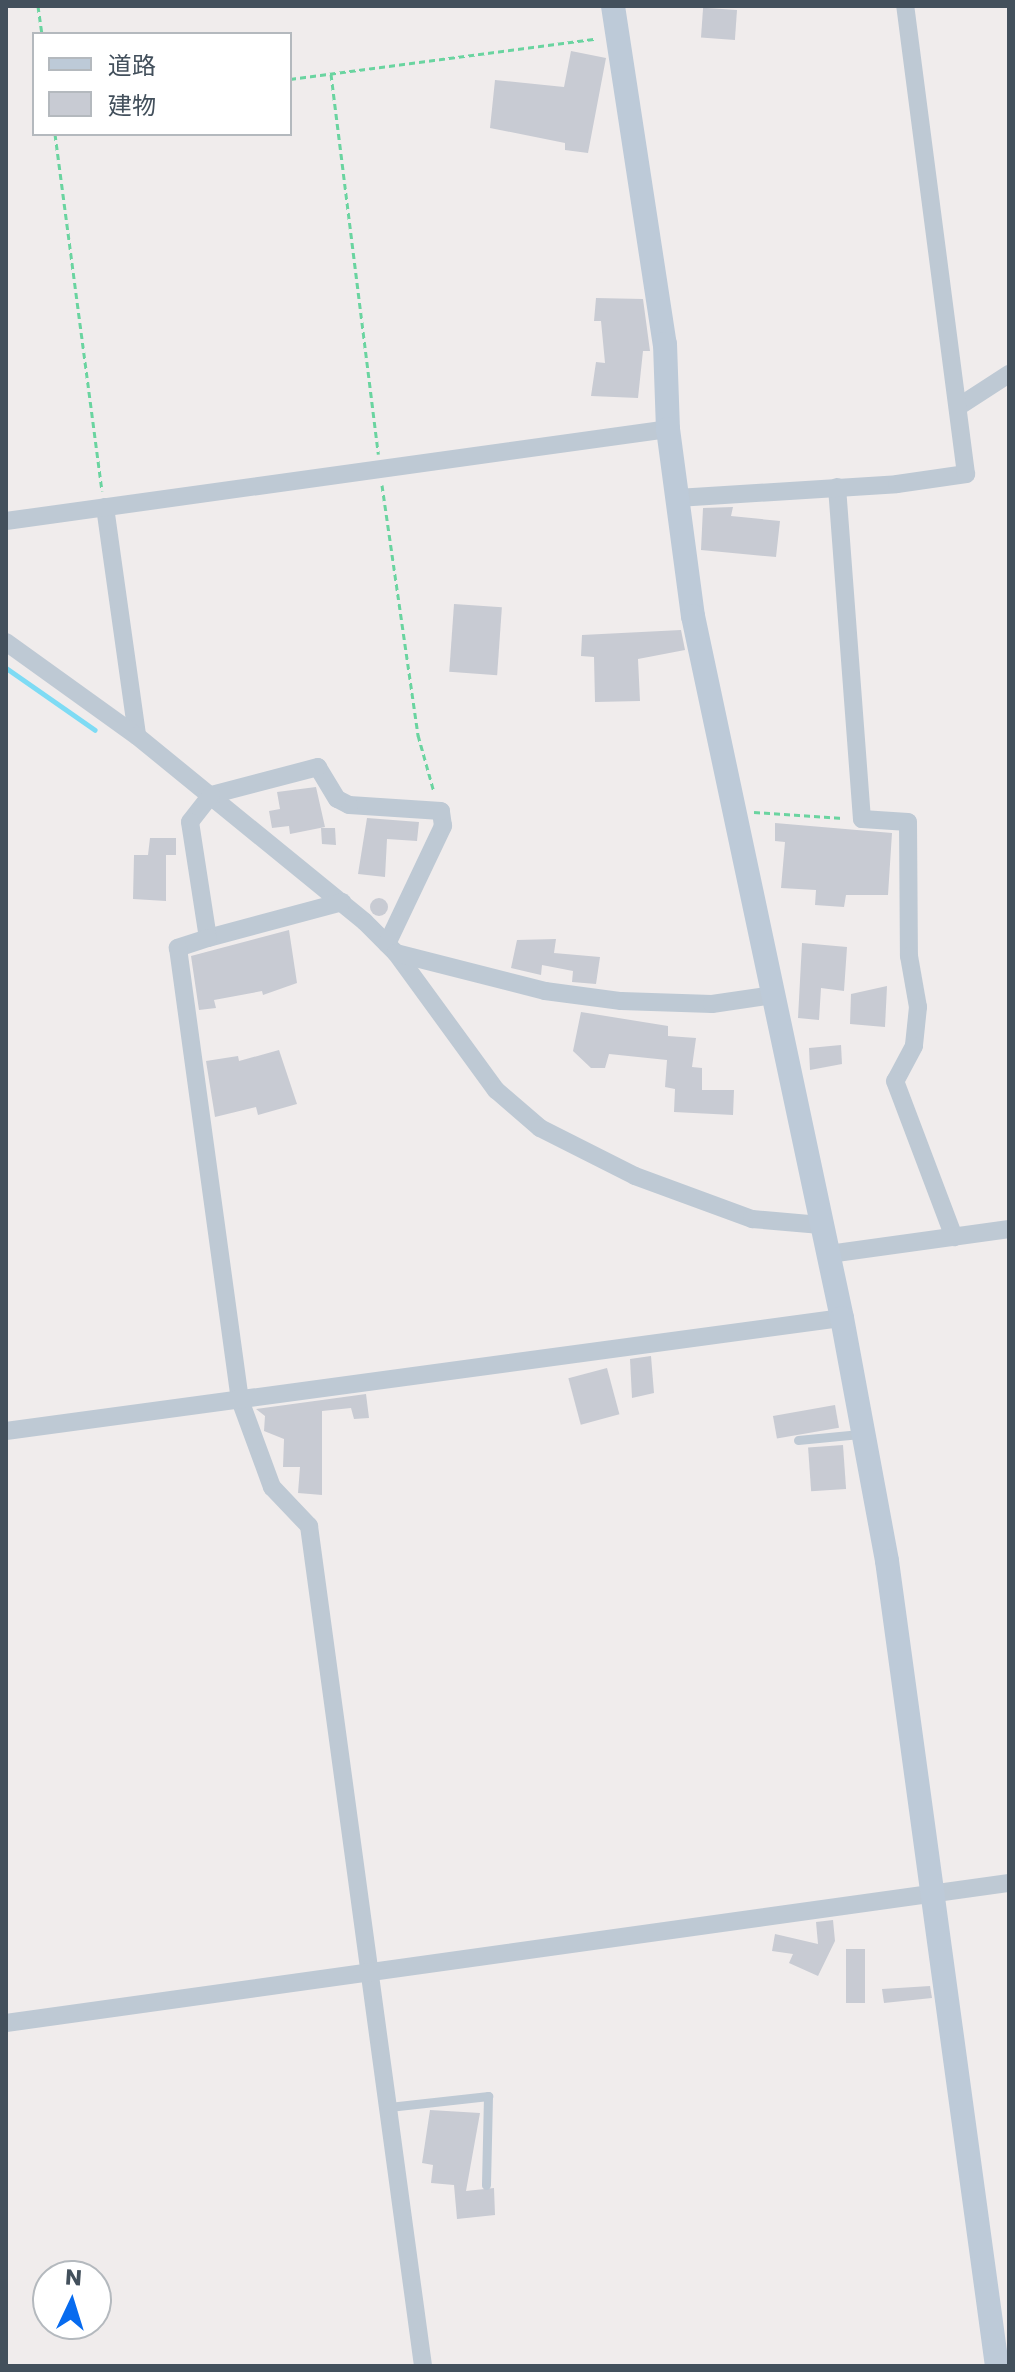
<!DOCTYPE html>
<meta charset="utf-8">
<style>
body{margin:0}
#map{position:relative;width:1015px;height:2372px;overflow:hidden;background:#f0ecec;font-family:Poppins,"Noto Sans JP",sans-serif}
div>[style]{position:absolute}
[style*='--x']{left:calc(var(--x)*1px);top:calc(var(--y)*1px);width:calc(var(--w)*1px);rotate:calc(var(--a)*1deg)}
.stream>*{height:5px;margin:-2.5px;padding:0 2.5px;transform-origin:2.5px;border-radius:2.5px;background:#7edbf4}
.building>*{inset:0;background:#c8cbd3;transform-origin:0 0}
.round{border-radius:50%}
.path>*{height:3px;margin-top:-1.5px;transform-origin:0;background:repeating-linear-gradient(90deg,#6ad4a0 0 6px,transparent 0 10px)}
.lane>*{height:9px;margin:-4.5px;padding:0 4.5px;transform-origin:4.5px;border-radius:4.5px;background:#bec9d4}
.street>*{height:18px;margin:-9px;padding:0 9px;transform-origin:9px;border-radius:9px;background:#bec9d4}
.secondary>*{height:24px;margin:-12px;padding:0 12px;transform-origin:12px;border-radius:12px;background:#bdcad8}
span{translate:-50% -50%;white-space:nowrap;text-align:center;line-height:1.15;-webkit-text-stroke:7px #fff;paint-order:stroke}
.frame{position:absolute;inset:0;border:8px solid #43505c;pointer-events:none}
.legend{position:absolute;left:32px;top:32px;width:260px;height:104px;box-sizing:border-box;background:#fff;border:2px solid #b4b9be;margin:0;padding:10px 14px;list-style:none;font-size:24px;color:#43505c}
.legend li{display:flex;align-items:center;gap:16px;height:40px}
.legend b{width:40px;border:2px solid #b4b9be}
.north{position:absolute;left:32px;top:2260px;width:80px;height:80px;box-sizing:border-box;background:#fff;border:2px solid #b4b9be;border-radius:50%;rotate:4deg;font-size:22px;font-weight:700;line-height:32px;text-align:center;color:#43505c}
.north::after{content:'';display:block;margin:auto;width:28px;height:36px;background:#076bef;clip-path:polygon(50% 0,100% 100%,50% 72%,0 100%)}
</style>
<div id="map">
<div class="stream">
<div style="--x:6;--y:668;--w:108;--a:34.9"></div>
</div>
<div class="building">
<div style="left:737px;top:10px;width:30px;height:34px;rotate:94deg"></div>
<div style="clip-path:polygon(571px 51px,606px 58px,588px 153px,565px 150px,565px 143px,490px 128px,495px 80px,564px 87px)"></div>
<div style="clip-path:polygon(596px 298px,643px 299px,650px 351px,643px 351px,638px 398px,591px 396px,596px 362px,605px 363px,601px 321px,594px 321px)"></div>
<div style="clip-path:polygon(733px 507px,731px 516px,780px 521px,776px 557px,701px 550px,703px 508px)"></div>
<div style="left:454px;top:604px;width:48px;height:68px;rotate:4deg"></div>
<div style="clip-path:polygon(681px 630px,685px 650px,638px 659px,640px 701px,595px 702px,594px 657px,581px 656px,582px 635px)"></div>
<div style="clip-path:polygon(316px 787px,325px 827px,290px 834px,289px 826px,272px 828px,269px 811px,280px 809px,277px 792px)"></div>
<div style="clip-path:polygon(367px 818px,419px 822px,417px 841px,387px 839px,385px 877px,358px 874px)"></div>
<div style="clip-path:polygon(775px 823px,892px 833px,888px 895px,846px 895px,844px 907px,815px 905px,816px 890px,781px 888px,785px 842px,775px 841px)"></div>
<div style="clip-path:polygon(321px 828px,335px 828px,336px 845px,322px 844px)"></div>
<div style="clip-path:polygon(150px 838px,176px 838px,176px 855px,166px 855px,166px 901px,133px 899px,134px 855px,148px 855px)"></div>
<div class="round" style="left:370px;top:898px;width:18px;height:18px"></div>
<div style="clip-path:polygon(289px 930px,297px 983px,263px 995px,262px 991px,214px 1000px,216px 1008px,199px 1010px,191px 956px)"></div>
<div style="clip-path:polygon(556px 939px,554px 953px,600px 957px,596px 984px,572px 982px,573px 971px,542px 965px,541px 975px,511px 968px,517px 940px)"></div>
<div style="clip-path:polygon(802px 943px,847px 947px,844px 991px,821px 988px,819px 1020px,798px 1018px)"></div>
<div style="clip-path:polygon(887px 986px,885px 1027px,850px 1024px,851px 994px)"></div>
<div style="clip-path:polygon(581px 1012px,668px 1026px,668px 1036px,696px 1038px,692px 1067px,702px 1068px,702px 1090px,734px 1090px,733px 1115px,674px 1112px,675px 1089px,665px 1087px,667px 1060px,609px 1054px,605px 1068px,591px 1068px,573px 1051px)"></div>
<div style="clip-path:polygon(841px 1045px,842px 1064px,810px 1070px,809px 1048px)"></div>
<div style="clip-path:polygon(279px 1050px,297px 1104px,258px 1115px,256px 1107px,215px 1117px,206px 1061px,238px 1056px,239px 1061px)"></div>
<div style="clip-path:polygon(651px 1356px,654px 1393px,632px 1398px,630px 1359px)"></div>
<div style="left:607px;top:1368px;width:48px;height:40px;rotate:75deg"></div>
<div style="clip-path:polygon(366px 1394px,369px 1418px,354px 1419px,351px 1408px,322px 1411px,322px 1495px,298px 1493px,300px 1467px,283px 1467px,284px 1439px,264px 1431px,265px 1416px,256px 1409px)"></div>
<div style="left:835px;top:1405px;width:23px;height:63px;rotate:80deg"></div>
<div style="left:843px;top:1445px;width:44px;height:35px;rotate:86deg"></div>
<div style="clip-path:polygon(833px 1920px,835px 1941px,818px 1976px,789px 1963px,793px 1954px,772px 1951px,775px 1934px,818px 1944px,816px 1922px)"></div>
<div style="left:846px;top:1949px;width:19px;height:54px"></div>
<div style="clip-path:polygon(930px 1986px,932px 1998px,884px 2003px,882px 1989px)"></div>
<div style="clip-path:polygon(430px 2110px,480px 2113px,466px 2191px,494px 2188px,495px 2215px,457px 2219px,454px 2185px,431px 2183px,433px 2165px,422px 2163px)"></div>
</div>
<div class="path">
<div style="--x:38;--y:6;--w:28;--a:82"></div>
<div style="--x:331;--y:74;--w:383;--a:82.9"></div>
<div style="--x:290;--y:79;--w:308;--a:-7.5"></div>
<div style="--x:55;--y:134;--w:360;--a:82.5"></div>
<div style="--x:382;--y:485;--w:253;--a:81.8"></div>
<div style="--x:418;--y:735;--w:59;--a:74.3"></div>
<div style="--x:754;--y:812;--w:89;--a:3.9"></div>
</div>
<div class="lane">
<div style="--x:798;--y:1440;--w:62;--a:-5.5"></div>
<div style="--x:389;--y:2107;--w:100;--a:-6.3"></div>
<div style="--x:488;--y:2096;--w:89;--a:91.3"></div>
</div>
<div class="street">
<div style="--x:961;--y:405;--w:57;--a:-32.9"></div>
<div style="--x:837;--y:487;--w:333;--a:85.7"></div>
<div style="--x:862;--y:819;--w:46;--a:3.7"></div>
<div style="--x:908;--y:822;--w:134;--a:89.6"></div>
<div style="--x:909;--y:956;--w:52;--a:80"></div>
<div style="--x:918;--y:1007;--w:39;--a:96"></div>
<div style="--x:914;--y:1046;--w:40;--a:118"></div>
<div style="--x:895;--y:1081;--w:167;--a:69.3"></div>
<div style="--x:677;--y:498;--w:220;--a:-3.6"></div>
<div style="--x:897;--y:484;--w:70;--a:-8.2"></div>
<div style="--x:966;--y:474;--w:472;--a:-97.4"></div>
<div style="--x:105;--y:507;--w:231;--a:82"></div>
<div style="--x:6;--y:521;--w:668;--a:-7.91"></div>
<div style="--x:6;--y:642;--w:161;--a:35.7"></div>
<div style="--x:137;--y:736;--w:294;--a:39.2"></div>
<div style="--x:365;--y:922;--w:44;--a:45"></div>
<div style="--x:396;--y:953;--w:170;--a:53.9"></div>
<div style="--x:496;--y:1090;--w:58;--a:40.8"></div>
<div style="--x:540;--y:1128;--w:106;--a:26.8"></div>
<div style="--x:635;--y:1176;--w:125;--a:20.2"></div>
<div style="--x:752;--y:1219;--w:69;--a:5"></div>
<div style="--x:208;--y:938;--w:139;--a:-15"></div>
<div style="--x:387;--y:944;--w:131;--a:-64.6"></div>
<div style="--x:443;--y:826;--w:15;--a:-98"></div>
<div style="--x:441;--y:811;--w:92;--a:-176.3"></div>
<div style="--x:349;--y:805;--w:13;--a:-153"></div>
<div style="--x:337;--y:799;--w:37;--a:-121"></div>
<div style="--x:318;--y:767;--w:111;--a:165.3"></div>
<div style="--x:211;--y:795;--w:34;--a:128"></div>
<div style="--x:190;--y:822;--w:117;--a:81.2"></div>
<div style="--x:208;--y:938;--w:32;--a:162"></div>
<div style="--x:178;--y:948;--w:456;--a:82.2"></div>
<div style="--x:240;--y:1400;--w:93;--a:69.8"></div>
<div style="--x:272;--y:1487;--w:54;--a:46.5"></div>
<div style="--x:309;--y:1526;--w:848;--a:82.27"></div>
<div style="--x:396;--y:953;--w:154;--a:14.3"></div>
<div style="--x:545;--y:991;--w:77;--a:7.5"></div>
<div style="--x:621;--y:1001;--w:91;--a:1.9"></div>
<div style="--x:712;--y:1004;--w:62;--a:-8.4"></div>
<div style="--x:829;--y:1254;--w:182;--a:-7.9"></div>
<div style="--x:6;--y:1431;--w:844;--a:-7.7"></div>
<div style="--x:6;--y:2023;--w:1013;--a:-7.95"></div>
</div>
<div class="secondary">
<div style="--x:613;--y:6;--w:342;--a:81.3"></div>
<div style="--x:665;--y:344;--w:85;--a:88"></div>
<div style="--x:668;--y:429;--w:189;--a:82.4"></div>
<div style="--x:693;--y:616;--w:718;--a:78.02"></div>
<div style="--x:842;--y:1318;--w:247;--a:79.5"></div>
<div style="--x:887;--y:1561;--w:812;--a:82.22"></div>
</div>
<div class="frame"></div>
<ul class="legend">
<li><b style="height:10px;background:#bdcad8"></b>道路</li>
<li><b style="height:22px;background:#c8cbd3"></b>建物</li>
</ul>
<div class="north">N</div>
</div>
